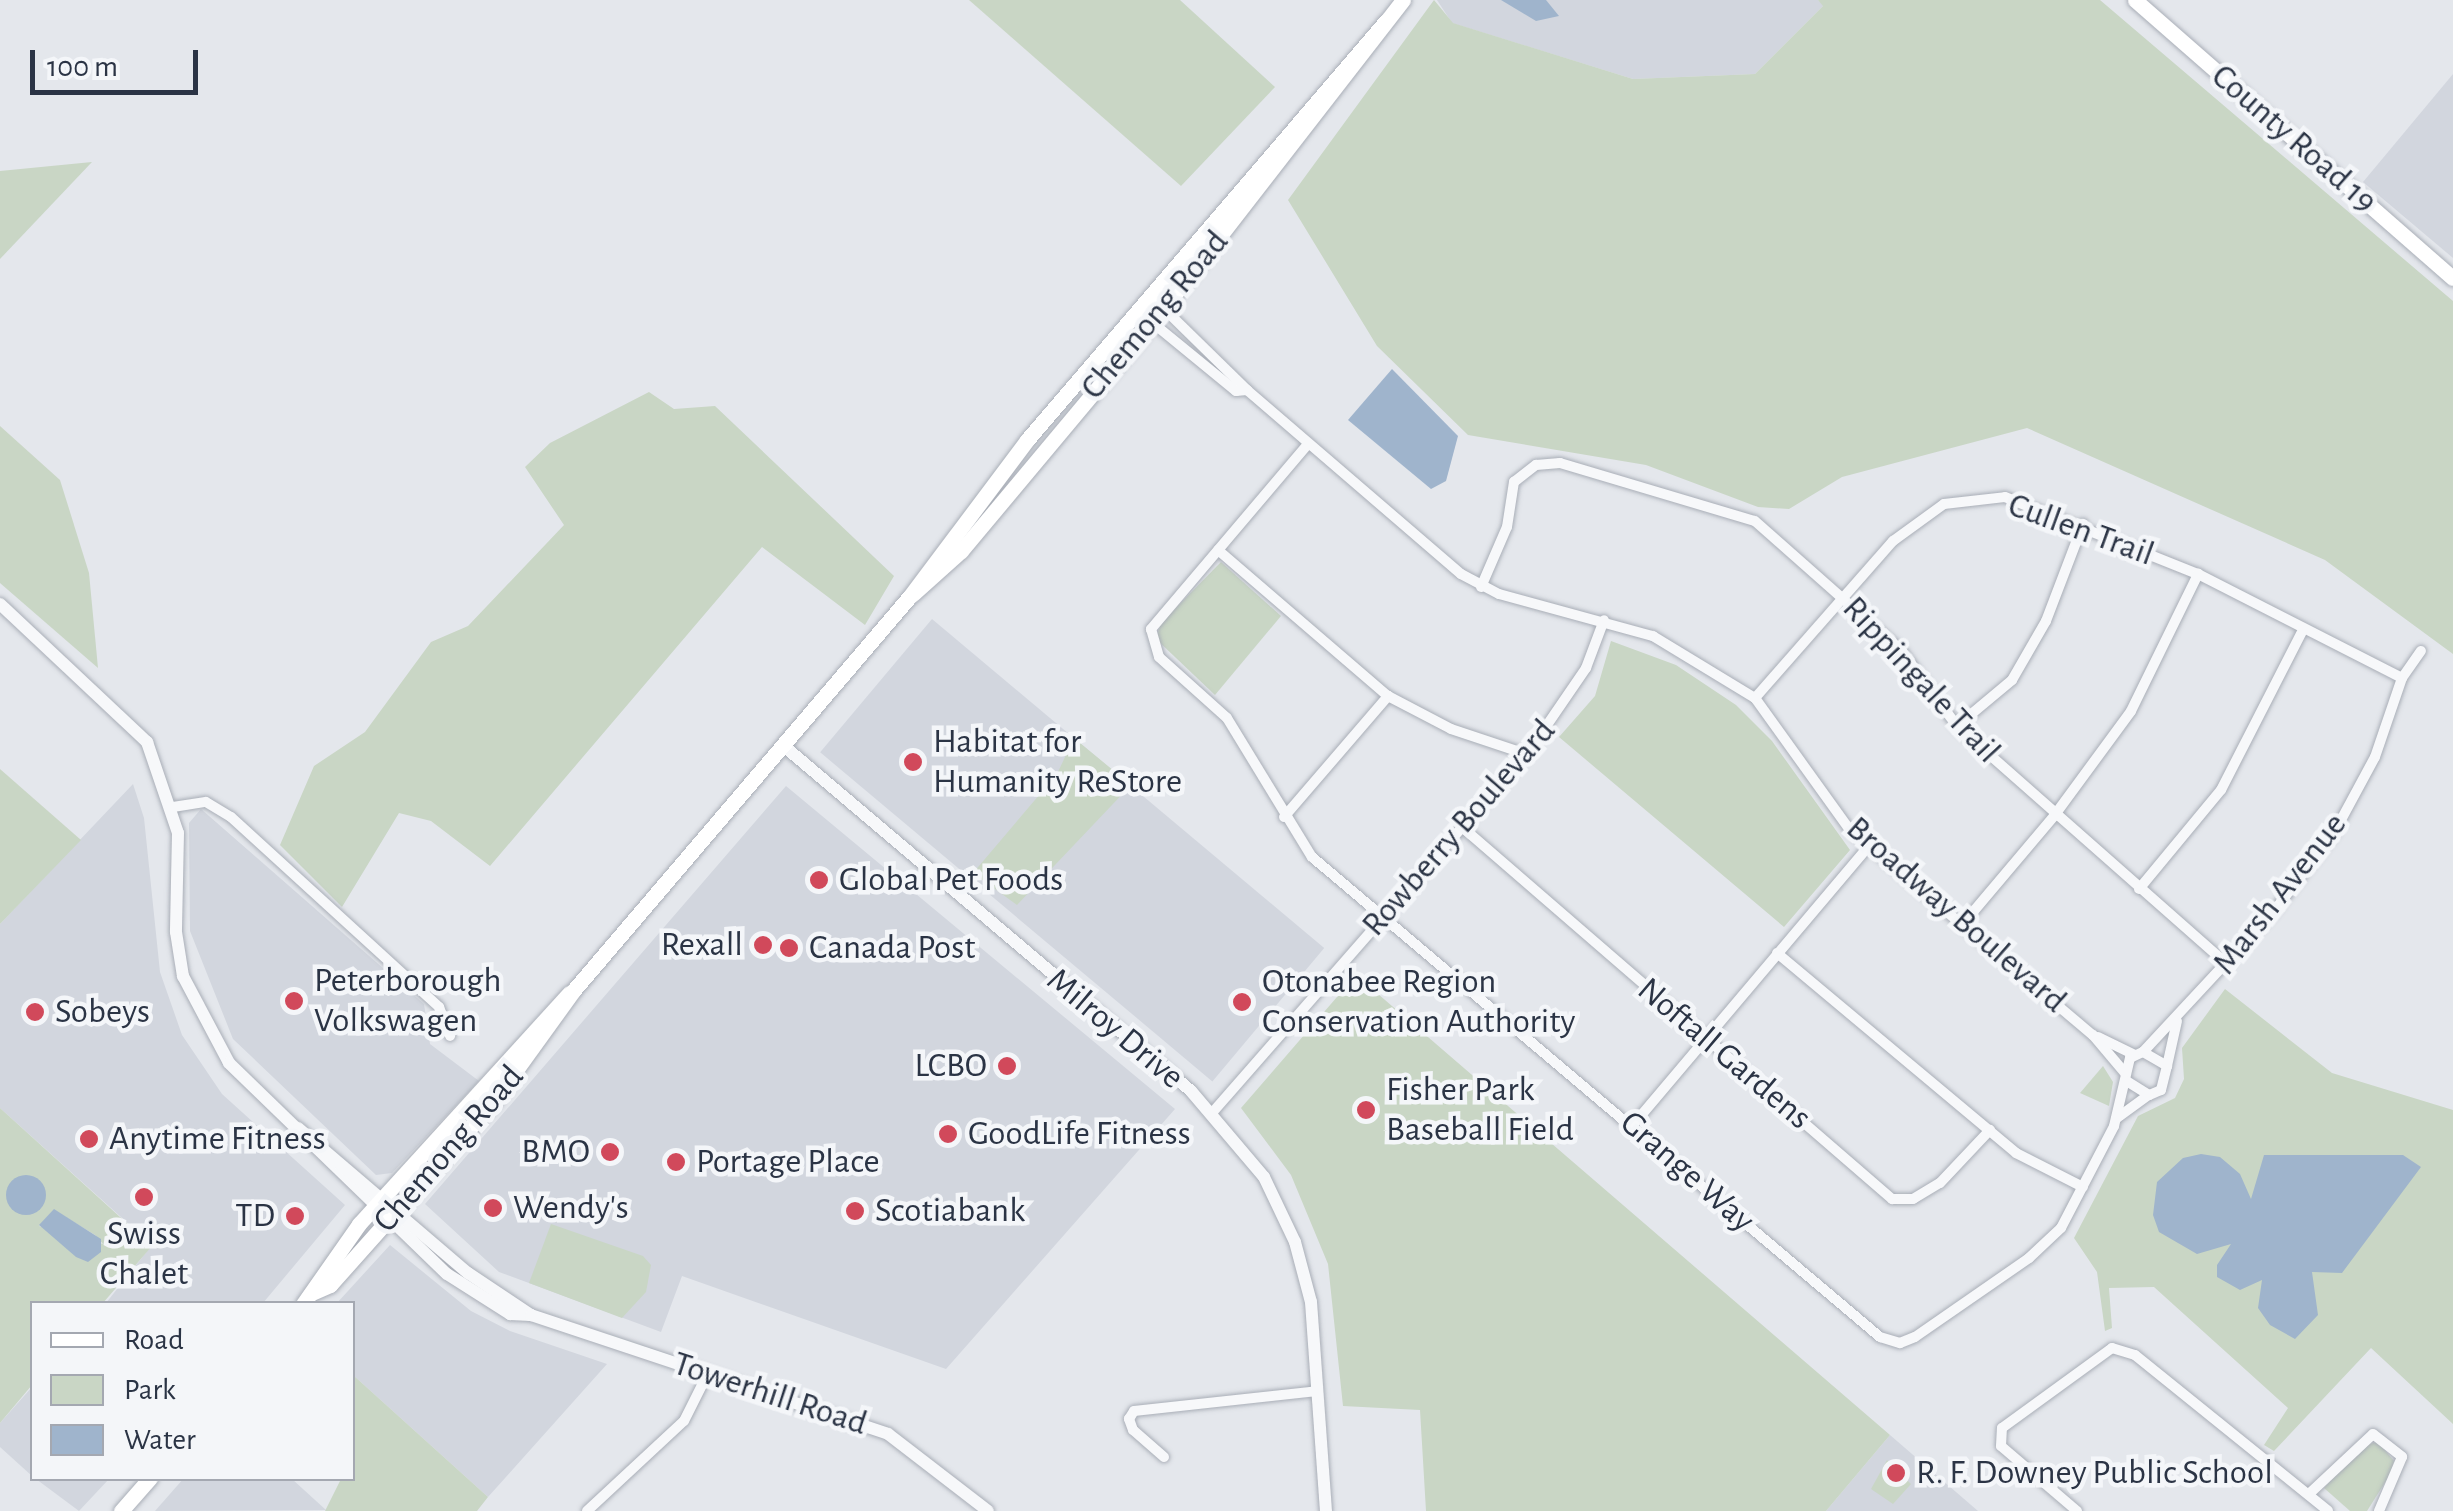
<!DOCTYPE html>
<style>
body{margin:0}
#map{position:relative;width:2453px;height:1511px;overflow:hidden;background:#e4e7ec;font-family:"Alegreya Sans",sans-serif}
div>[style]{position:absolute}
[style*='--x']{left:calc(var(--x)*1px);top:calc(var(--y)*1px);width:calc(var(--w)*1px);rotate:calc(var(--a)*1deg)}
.built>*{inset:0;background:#d2d6de;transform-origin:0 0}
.green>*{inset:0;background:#c9d6c5}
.water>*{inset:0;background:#9fb4cc}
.round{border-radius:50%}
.roads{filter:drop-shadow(0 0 2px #a9aeb7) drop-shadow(0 0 2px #a9aeb7)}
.minor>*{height:10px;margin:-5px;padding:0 5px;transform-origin:5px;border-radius:5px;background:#f7f8fa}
.tertiary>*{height:12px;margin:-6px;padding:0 6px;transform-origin:6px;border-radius:6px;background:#f7f8fa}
.secondary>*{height:15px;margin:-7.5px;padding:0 7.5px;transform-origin:7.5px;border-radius:7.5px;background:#fff}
.dots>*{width:28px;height:28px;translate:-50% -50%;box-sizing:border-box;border:5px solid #f4f6f9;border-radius:50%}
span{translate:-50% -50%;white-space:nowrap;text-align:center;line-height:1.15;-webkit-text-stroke:9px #f4f6f9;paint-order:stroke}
.street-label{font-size:35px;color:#2b3445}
.poi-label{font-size:35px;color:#2b3445}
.left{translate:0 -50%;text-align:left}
.right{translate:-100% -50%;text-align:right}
.legend{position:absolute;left:30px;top:1301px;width:325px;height:180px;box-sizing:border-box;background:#f4f6f9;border:2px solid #a4a8b1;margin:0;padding:12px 18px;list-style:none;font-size:30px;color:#2b3445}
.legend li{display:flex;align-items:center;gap:20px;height:50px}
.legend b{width:50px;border:2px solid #a4a8b1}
.scale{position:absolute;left:30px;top:50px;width:168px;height:45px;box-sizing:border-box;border:5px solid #2b3445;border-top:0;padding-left:12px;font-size:30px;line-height:35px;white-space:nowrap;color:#2b3445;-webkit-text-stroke:8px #f4f6f9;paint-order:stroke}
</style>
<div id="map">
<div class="built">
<div style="clip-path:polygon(1437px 0,1818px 0,1824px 5px,1755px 74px,1633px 79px,1452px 23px)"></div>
<div style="clip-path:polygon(2453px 74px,2453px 258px,2363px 182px)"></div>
<div style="left:932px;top:619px;width:512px;height:174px;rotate:40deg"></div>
<div style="clip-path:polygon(133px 784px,144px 818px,160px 972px,182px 1035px,222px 1094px,345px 1205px,263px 1303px,106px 1303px,152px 1245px,0 1108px,0 924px)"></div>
<div style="clip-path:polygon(786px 786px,1175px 1109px,946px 1369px,682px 1276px,661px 1332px,499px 1272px,425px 1204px)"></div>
<div style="clip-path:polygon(201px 809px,424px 1004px,430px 1044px,479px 1081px,392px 1173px,376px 1175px,233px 1039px,190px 931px,189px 823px)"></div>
<div style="clip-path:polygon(390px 1245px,471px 1311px,510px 1331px,607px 1364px,488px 1497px,353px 1375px,352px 1304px,337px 1303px)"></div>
<div style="clip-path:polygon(32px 1387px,32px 1476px,0 1447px,0 1423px)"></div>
<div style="clip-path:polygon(1890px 1435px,1978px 1511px,1826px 1511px)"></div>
<div style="clip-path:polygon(184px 1478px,292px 1479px,326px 1510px,155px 1511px)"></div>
<div style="clip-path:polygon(36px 1479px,109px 1479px,79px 1511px)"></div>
</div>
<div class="green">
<div style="clip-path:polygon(969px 0,1180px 0,1275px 87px,1181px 186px)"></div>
<div style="clip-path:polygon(1434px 0,1453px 23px,1633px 79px,1755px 74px,1823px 6px,1818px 0,2100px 0,2453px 301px,2453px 654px,2325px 560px,2027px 428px,1842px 477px,1789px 509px,1758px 507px,1646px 465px,1468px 435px,1377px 346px,1288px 200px)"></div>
<div style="clip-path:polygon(92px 162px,0 259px,0 171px)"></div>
<div style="clip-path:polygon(649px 392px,674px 409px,715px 406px,894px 576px,865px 625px,762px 547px,490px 866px,431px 821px,399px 813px,342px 907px,280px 845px,314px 766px,365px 732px,431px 642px,468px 626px,564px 525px,525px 467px,550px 443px)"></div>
<div style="clip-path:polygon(0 426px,60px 480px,89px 573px,98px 668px,0 583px)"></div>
<div style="clip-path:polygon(1221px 562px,1281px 616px,1215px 695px,1156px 639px,1161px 623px)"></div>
<div style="clip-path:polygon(1611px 641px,1676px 665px,1736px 705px,1772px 741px,1850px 850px,1784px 927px,1559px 737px,1595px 696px)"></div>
<div style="clip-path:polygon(1074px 738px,1131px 785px,1017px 905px,973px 873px,1057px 774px)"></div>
<div style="clip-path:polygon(0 769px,81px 840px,0 924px)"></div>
<div style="clip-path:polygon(1356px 975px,1890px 1435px,1826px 1511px,1426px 1511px,1420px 1410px,1343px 1406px,1328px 1264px,1291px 1175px,1241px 1108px)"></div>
<div style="clip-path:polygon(2225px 989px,2332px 1073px,2453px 1110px,2453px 1424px,2371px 1348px,2274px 1451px,2264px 1445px,2288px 1408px,2154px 1287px,2109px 1288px,2112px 1328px,2105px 1331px,2097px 1272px,2074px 1238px,2138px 1116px,2175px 1098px,2184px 1079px,2182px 1048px)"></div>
<div style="clip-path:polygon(2103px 1066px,2113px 1082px,2109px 1106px,2080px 1093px)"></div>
<div style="clip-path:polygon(evenodd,0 1108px,152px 1246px,103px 1303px,32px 1304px,32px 1385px,0 1423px,0 1108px,54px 1210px,95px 1235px,103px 1244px,39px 1226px,54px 1210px)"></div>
<div style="clip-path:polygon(551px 1224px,643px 1256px,651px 1265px,646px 1292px,622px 1318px,529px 1283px)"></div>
<div style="clip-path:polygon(353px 1375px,488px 1497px,477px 1511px,325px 1511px,341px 1479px,352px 1478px)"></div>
<div style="clip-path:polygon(2378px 1442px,2394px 1461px,2391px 1473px,2367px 1511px,2350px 1511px,2324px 1488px,2365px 1445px)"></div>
<div style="clip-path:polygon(1887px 1460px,1911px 1484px,1893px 1504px,1871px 1489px)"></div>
</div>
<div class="water">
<div style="clip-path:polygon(1501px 0,1546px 0,1559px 16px,1536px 21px)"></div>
<div style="clip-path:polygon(1392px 369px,1458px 436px,1446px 481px,1431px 489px,1348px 420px)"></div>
<div style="clip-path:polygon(2201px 1154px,2220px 1157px,2240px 1174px,2251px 1199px,2264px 1155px,2403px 1155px,2421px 1167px,2342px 1273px,2312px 1272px,2318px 1315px,2295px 1339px,2270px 1325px,2258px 1308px,2262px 1280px,2240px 1290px,2217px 1277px,2217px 1265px,2231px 1244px,2197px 1254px,2159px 1232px,2153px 1215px,2157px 1182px,2183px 1158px)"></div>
<div class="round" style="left:6px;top:1175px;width:40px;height:40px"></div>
<div style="clip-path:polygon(54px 1209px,101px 1239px,101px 1252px,88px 1262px,76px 1257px,39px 1225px)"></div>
</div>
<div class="roads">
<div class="minor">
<div style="--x:1150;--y:295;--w:136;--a:44.4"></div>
<div style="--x:1247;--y:390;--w:282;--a:40.7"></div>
<div style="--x:1461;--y:574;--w:43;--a:27.8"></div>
<div style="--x:1499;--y:594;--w:160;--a:15.3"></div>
<div style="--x:1653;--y:636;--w:119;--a:31.3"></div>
<div style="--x:1755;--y:698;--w:163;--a:54.3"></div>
<div style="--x:1850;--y:830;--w:318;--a:40.2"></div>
<div style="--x:2093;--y:1035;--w:50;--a:49.9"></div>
<div style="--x:1137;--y:310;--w:128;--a:39.3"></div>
<div style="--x:1236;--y:391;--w:11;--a:-5"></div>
<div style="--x:1308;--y:444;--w:243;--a:130.3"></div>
<div style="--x:1151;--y:629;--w:29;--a:74"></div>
<div style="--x:1159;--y:657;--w:91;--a:41.9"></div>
<div style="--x:1227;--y:718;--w:163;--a:58.6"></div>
<div style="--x:1312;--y:857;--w:744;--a:40.2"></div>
<div style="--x:1880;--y:1337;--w:21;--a:17"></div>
<div style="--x:1900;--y:1343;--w:16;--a:-22"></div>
<div style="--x:1915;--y:1337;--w:139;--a:-34.7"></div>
<div style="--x:2029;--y:1258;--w:44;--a:-43.2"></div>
<div style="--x:2061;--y:1228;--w:115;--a:-62.5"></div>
<div style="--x:2114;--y:1126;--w:70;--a:-76.8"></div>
<div style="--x:2130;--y:1058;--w:14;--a:-25"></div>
<div style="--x:2143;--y:1052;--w:28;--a:30"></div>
<div style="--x:2167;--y:1066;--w:25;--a:104"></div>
<div style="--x:2161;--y:1090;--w:13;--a:157"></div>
<div style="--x:2149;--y:1095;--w:26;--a:-148"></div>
<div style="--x:1218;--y:550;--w:224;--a:40.7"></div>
<div style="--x:1388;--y:696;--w:71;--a:27.6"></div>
<div style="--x:1451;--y:729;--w:79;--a:18.4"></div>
<div style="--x:1481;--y:587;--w:65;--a:-66.6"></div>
<div style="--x:1507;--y:527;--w:46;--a:-81.2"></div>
<div style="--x:1514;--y:482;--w:28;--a:-38"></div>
<div style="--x:1536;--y:465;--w:24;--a:-5"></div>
<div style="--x:1560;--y:463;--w:203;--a:16.6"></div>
<div style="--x:1755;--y:521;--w:195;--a:41.5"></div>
<div style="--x:1901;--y:650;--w:94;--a:53.6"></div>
<div style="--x:1957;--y:726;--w:359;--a:41.4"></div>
<div style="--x:1755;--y:698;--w:209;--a:-48.7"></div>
<div style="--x:1893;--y:541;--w:63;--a:-36"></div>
<div style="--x:1944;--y:504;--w:61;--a:-6.5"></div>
<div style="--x:2005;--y:497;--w:208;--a:21.8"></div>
<div style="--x:2198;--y:574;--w:229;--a:27"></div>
<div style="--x:1957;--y:726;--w:72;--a:-39.9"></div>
<div style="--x:2012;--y:680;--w:68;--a:-60"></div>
<div style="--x:2046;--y:621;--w:104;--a:-69.1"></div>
<div style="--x:173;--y:807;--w:33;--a:-9"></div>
<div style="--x:206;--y:802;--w:29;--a:31"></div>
<div style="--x:231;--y:817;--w:282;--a:42.4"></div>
<div style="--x:439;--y:1007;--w:31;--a:69"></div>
<div style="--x:1284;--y:817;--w:160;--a:-49.3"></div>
<div style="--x:1462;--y:827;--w:569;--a:40.86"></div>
<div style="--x:1892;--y:1199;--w:21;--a:0"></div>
<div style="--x:1913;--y:1199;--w:31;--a:-31"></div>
<div style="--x:1940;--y:1183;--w:73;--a:-46.7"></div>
<div style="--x:2139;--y:889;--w:129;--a:-50.4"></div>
<div style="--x:2221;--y:790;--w:180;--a:-62.9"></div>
<div style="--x:1962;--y:925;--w:143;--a:-49.8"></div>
<div style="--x:2054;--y:816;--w:130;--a:-53.7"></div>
<div style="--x:2131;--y:711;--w:153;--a:-63.9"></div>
<div style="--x:1777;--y:953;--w:312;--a:39.9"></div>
<div style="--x:2016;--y:1153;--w:75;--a:26.9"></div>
<div style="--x:2098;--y:1037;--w:41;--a:25.9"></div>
<div style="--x:2143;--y:1052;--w:192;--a:-47.1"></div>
<div style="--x:2274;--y:911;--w:98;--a:-52.4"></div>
<div style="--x:2334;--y:833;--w:86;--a:-61.7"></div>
<div style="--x:2375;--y:757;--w:83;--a:-71.1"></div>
<div style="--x:2402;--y:678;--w:33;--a:-55"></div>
<div style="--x:2167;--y:1066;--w:46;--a:-77.5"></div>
<div style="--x:1212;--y:1113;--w:486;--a:-48.8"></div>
<div style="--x:1532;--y:747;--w:96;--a:-55.6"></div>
<div style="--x:1586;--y:668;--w:51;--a:-69.4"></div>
<div style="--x:2117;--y:1118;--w:39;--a:-36"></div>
<div style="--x:1633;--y:1125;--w:365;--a:-49.8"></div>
<div style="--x:1164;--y:1457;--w:41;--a:-138.9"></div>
<div style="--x:1133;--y:1430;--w:12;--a:-110"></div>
<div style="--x:1129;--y:1419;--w:9;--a:-58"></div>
<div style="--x:1134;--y:1411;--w:184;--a:-6.2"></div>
<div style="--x:2310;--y:1493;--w:86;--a:-43.1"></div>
<div style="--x:2373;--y:1434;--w:37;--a:38"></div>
<div style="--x:2402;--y:1457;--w:59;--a:113.1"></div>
<div style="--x:587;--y:1511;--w:132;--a:-42.9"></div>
<div style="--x:684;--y:1421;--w:54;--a:-63.4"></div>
<div style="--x:2077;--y:1511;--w:100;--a:-139.5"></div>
<div style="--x:2001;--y:1446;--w:18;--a:-87"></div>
<div style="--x:2002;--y:1428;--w:136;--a:-36"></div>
<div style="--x:2112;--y:1348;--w:24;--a:17"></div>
<div style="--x:2135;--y:1355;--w:248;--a:38.9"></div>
</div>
<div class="tertiary">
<div style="--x:0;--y:604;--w:202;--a:43.2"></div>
<div style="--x:147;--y:742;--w:96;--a:71.2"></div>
<div style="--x:178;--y:833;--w:99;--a:91.2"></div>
<div style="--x:176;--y:932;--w:45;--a:81"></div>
<div style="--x:183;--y:976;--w:98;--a:62.1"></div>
<div style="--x:229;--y:1063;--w:303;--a:44.1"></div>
<div style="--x:447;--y:1274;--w:75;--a:32.4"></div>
<div style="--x:510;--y:1314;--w:21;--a:3"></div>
<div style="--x:785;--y:747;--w:532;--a:40.27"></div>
<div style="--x:1191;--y:1091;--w:113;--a:49.7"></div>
<div style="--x:1264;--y:1177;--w:72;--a:64.5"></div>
<div style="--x:1295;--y:1242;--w:62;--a:75.1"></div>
<div style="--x:1311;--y:1302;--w:210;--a:85.9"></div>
<div style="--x:298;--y:1128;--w:223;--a:40.5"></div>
<div style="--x:468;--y:1273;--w:76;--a:33.7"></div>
<div style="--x:531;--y:1315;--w:376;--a:18.4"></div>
<div style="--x:888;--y:1434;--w:126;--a:37.6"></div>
</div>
<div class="secondary">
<div style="--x:2135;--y:0;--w:422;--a:41.2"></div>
<div style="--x:913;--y:594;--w:64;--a:-41.9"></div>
<div style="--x:961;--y:551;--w:317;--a:-50.1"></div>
<div style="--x:1164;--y:308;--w:390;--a:-52.2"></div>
<div style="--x:312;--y:1293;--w:20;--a:-24"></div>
<div style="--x:330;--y:1285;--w:245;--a:-48.3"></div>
<div style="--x:493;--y:1102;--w:137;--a:-54.2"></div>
<div style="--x:573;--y:991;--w:519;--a:-49.53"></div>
<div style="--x:910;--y:596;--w:195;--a:-53.1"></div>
<div style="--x:1027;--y:440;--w:552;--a:-49.41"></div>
<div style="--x:303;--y:1304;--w:98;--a:-55"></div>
<div style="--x:359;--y:1224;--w:312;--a:-47.7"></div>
<div style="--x:121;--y:1511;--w:44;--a:-48.7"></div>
</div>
</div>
<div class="dots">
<div style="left:913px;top:762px;background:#d1495b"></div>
<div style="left:819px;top:880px;background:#d1495b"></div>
<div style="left:763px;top:945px;background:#d1495b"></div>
<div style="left:789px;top:948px;background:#d1495b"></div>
<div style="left:294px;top:1001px;background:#d1495b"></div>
<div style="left:1242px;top:1002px;background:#d1495b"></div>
<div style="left:35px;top:1012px;background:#d1495b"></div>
<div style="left:1007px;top:1066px;background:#d1495b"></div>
<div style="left:1366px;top:1110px;background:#d1495b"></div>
<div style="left:948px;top:1134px;background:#d1495b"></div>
<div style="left:89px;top:1139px;background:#d1495b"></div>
<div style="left:610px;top:1152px;background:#d1495b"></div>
<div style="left:676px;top:1162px;background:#d1495b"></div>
<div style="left:144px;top:1197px;background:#d1495b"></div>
<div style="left:493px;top:1208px;background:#d1495b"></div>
<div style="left:855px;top:1211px;background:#d1495b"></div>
<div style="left:295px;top:1216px;background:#d1495b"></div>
<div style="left:1896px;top:1473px;background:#d1495b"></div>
</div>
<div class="street-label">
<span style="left:2294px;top:139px;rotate:41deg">County Road 19</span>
<span style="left:1155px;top:315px;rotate:-50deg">Chemong Road</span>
<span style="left:2081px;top:530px;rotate:20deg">Cullen Trail</span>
<span style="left:1921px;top:680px;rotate:47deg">Rippingale Trail</span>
<span style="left:1459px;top:828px;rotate:-49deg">Rowberry Boulevard</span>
<span style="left:2280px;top:894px;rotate:-52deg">Marsh Avenue</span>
<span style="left:1956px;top:915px;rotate:41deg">Broadway Boulevard</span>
<span style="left:1115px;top:1029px;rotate:40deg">Milroy Drive</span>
<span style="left:1724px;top:1054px;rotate:40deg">Noftall Gardens</span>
<span style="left:449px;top:1149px;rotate:-49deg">Chemong Road</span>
<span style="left:1687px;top:1172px;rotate:41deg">Grange Way</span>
<span style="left:770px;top:1394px;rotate:18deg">Towerhill Road</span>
</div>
<div class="poi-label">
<span class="left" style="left:933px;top:762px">Habitat for<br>Humanity ReStore</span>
<span class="left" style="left:839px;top:880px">Global Pet Foods</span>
<span class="right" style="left:743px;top:945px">Rexall</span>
<span class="left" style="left:809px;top:948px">Canada Post</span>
<span class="left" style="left:314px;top:1001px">Peterborough<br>Volkswagen</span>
<span class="left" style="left:1262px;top:1002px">Otonabee Region<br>Conservation Authority</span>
<span class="left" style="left:55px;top:1012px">Sobeys</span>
<span class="right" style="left:987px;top:1066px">LCBO</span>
<span class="left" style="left:1386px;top:1110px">Fisher Park<br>Baseball Field</span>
<span class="left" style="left:968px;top:1134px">GoodLife Fitness</span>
<span class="left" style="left:109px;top:1139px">Anytime Fitness</span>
<span class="right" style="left:590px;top:1152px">BMO</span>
<span class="left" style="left:696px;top:1162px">Portage Place</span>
<span class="left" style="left:513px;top:1208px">Wendy's</span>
<span class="left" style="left:875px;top:1211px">Scotiabank</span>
<span class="right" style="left:275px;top:1216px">TD</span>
<span style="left:144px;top:1254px">Swiss<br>Chalet</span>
<span class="left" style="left:1916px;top:1473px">R. F. Downey Public School</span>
</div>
<ul class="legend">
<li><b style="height:12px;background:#fff"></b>Road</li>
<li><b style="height:28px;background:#c9d6c5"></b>Park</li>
<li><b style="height:28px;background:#9fb4cc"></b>Water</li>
</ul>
<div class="scale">100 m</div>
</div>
